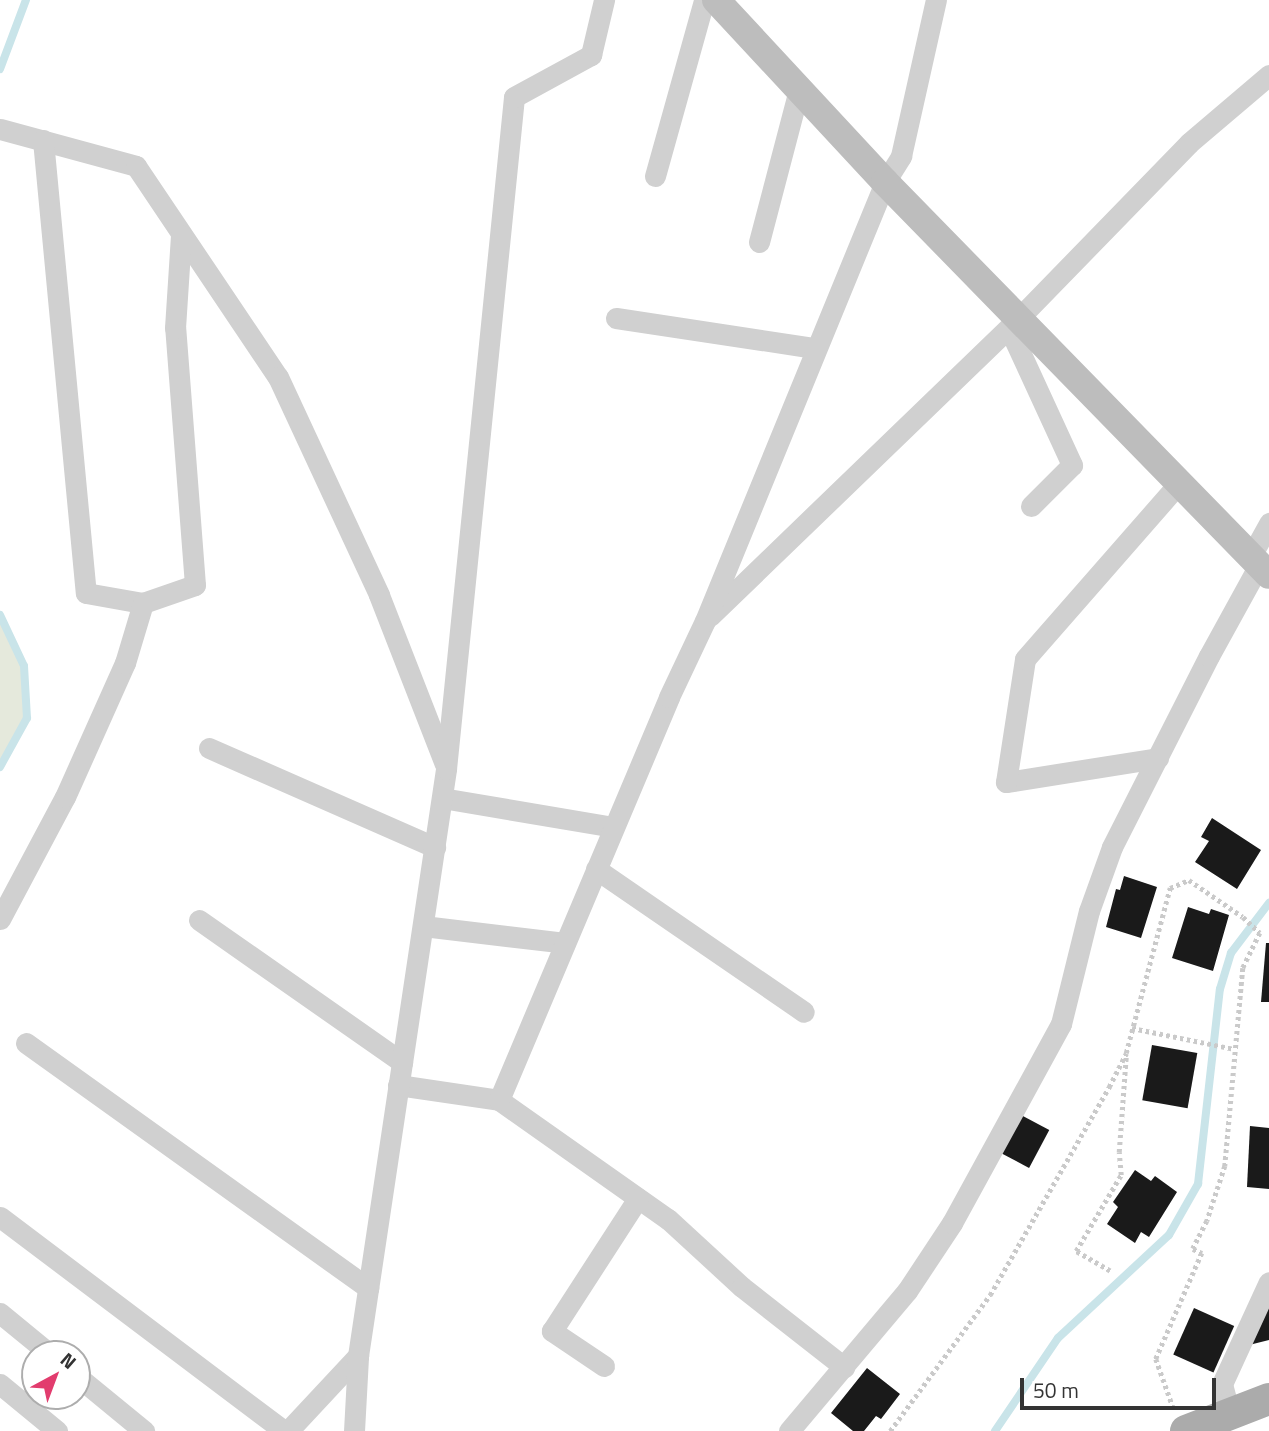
<!DOCTYPE html>
<style>
body{margin:0}
#map{position:relative;width:1269px;height:1431px;overflow:hidden;background:#fff;font-family:"Titillium Web",sans-serif}
div>[style]{position:absolute}
[style*='--x']{left:calc(var(--x)*1px);top:calc(var(--y)*1px);width:calc(var(--w)*1px);rotate:calc(var(--a)*1deg)}
.green>*{inset:0;background:#e5e9dc}
.stream>*{height:8px;margin:-4px;padding:0 4px;transform-origin:4px;border-radius:4px;background:#c9e4e9}
.building>*{inset:0;background:#1a1a1a;transform-origin:0 0}
.path>*{height:4.5px;margin-top:-2.25px;transform-origin:0;background:repeating-linear-gradient(90deg,#cacaca 0 3.5px,transparent 0 7px)}
.street>*{height:21px;margin:-10.5px;padding:0 10.5px;transform-origin:10.5px;border-radius:10.5px;background:#d0d0d0}
.secondary>*{height:28px;margin:-14px;padding:0 14px;transform-origin:14px;border-radius:14px;background:#bdbdbd}
.primary>*{height:32px;margin:-16px;padding:0 16px;transform-origin:16px;border-radius:16px;background:#ababab}
span{translate:-50% -50%;white-space:nowrap;text-align:center;line-height:1.15;-webkit-text-stroke:7px #fff;paint-order:stroke}
.north{position:absolute;left:21px;top:1340px;width:70px;height:70px;box-sizing:border-box;background:#fff;border:2px solid #adadad;border-radius:50%;rotate:41deg;font-size:19px;font-weight:700;line-height:28px;text-align:center;color:#333}
.north::after{content:'';display:block;margin:auto;width:24px;height:32px;background:#e23c6e;clip-path:polygon(50% 0,100% 100%,50% 72%,0 100%)}
.scale{position:absolute;left:1020px;top:1378px;width:196px;height:32px;box-sizing:border-box;border:4px solid #333;border-top:0;padding-left:9px;font-size:21px;line-height:24px;white-space:nowrap;color:#333;-webkit-text-stroke:5px #fff;paint-order:stroke}
</style>
<div id="map">
<div class="green">
<div style="clip-path:polygon(0 617px,24px 666px,27px 718px,0 767px)"></div>
</div>
<div class="stream">
<div style="--x:0;--y:69;--w:74;--a:-69.4"></div>
<div style="--x:0;--y:615;--w:56;--a:64.8"></div>
<div style="--x:24;--y:666;--w:52;--a:86.7"></div>
<div style="--x:27;--y:718;--w:56;--a:118.9"></div>
<div style="--x:995;--y:1431;--w:112;--a:-55.9"></div>
<div style="--x:1058;--y:1338;--w:151;--a:-42.9"></div>
<div style="--x:1169;--y:1235;--w:59;--a:-60.4"></div>
<div style="--x:1198;--y:1184;--w:196;--a:-83.6"></div>
<div style="--x:1220;--y:989;--w:38;--a:-73"></div>
<div style="--x:1231;--y:953;--w:63;--a:-52.8"></div>
</div>
<div class="building">
<div style="clip-path:polygon(1212px 818px,1261px 850px,1237px 889px,1195px 862px,1209px 841px,1201px 837px)"></div>
<div style="clip-path:polygon(1124px 876px,1157px 887px,1141px 938px,1106px 927px,1116px 889px,1120px 890px)"></div>
<div style="clip-path:polygon(1188px 907px,1209px 914px,1211px 909px,1229px 915px,1213px 971px,1172px 958px)"></div>
<div style="clip-path:polygon(1266px 943px,1269px 943px,1269px 1002px,1261px 1002px)"></div>
<div style="left:1152px;top:1045px;width:46px;height:56px;rotate:10deg"></div>
<div style="left:1021px;top:1115px;width:32px;height:43px;rotate:28deg"></div>
<div style="clip-path:polygon(1250px 1126px,1269px 1128px,1269px 1189px,1247px 1187px)"></div>
<div style="clip-path:polygon(1135px 1170px,1151px 1181px,1155px 1176px,1177px 1192px,1149px 1237px,1141px 1232px,1135px 1243px,1107px 1224px,1118px 1207px,1113px 1202px)"></div>
<div style="clip-path:polygon(1269px 1303px,1269px 1340px,1249px 1345px)"></div>
<div style="left:1194px;top:1308px;width:44px;height:51px;rotate:24deg"></div>
<div style="clip-path:polygon(867px 1368px,900px 1394px,881px 1419px,876px 1416px,864px 1431px,853px 1431px,831px 1413px)"></div>
</div>
<div class="path">
<div style="--x:1132;--y:1028;--w:104;--a:11.6"></div>
<div style="--x:1110;--y:1271;--w:39;--a:-150"></div>
<div style="--x:1076;--y:1251;--w:88;--a:-59.4"></div>
<div style="--x:1121;--y:1175;--w:23;--a:-95"></div>
<div style="--x:1119;--y:1152;--w:95;--a:-85.8"></div>
<div style="--x:890;--y:1431;--w:169;--a:-53.7"></div>
<div style="--x:990;--y:1295;--w:240;--a:-60.2"></div>
<div style="--x:1109;--y:1087;--w:38;--a:-63"></div>
<div style="--x:1126;--y:1053;--w:171;--a:-75.1"></div>
<div style="--x:1170;--y:888;--w:21;--a:-23"></div>
<div style="--x:1189;--y:880;--w:65;--a:34.4"></div>
<div style="--x:1243;--y:917;--w:23;--a:43"></div>
<div style="--x:1260;--y:933;--w:39;--a:116"></div>
<div style="--x:1243;--y:968;--w:199;--a:95.2"></div>
<div style="--x:1225;--y:1166;--w:58;--a:108.1"></div>
<div style="--x:1207;--y:1221;--w:31;--a:117"></div>
<div style="--x:1193;--y:1249;--w:10;--a:24"></div>
<div style="--x:1202;--y:1253;--w:116;--a:113.5"></div>
<div style="--x:1156;--y:1359;--w:51;--a:70.5"></div>
</div>
<div class="street">
<div style="--x:0;--y:129;--w:141;--a:15.2"></div>
<div style="--x:136;--y:166;--w:254;--a:56.1"></div>
<div style="--x:278;--y:377;--w:240;--a:65.1"></div>
<div style="--x:379;--y:595;--w:181;--a:68.7"></div>
<div style="--x:43;--y:140;--w:455;--a:84.6"></div>
<div style="--x:86;--y:593;--w:58;--a:10"></div>
<div style="--x:143;--y:603;--w:55;--a:-19.1"></div>
<div style="--x:195;--y:585;--w:258;--a:-94.4"></div>
<div style="--x:175;--y:328;--w:93;--a:-86.3"></div>
<div style="--x:655;--y:176;--w:183;--a:-74.4"></div>
<div style="--x:759;--y:242;--w:158;--a:-75.3"></div>
<div style="--x:616;--y:318;--w:201;--a:8.6"></div>
<div style="--x:1009;--y:328;--w:151;--a:65.3"></div>
<div style="--x:1072;--y:465;--w:58;--a:135"></div>
<div style="--x:1251;--y:556;--w:38;--a:-61"></div>
<div style="--x:710;--y:616;--w:428;--a:-44"></div>
<div style="--x:1018;--y:319;--w:245;--a:-45.8"></div>
<div style="--x:1189;--y:143;--w:105;--a:-40.4"></div>
<div style="--x:209;--y:748;--w:247;--a:23.7"></div>
<div style="--x:1158;--y:758;--w:154;--a:171"></div>
<div style="--x:1006;--y:782;--w:124;--a:-81.2"></div>
<div style="--x:1025;--y:659;--w:234;--a:-48.8"></div>
<div style="--x:442;--y:798;--w:174;--a:9.6"></div>
<div style="--x:596;--y:869;--w:252;--a:34.5"></div>
<div style="--x:0;--y:919;--w:138;--a:-62"></div>
<div style="--x:65;--y:797;--w:147;--a:-65.9"></div>
<div style="--x:125;--y:663;--w:63;--a:-73.3"></div>
<div style="--x:199;--y:920;--w:248;--a:35"></div>
<div style="--x:423;--y:926;--w:143;--a:6.8"></div>
<div style="--x:26;--y:1043;--w:421;--a:35.6"></div>
<div style="--x:398;--y:1085;--w:102;--a:8.4"></div>
<div style="--x:499;--y:1100;--w:207;--a:35.2"></div>
<div style="--x:668;--y:1219;--w:100;--a:42.6"></div>
<div style="--x:742;--y:1287;--w:130;--a:38.1"></div>
<div style="--x:499;--y:1100;--w:437;--a:-67.1"></div>
<div style="--x:669;--y:697;--w:84;--a:-64.7"></div>
<div style="--x:705;--y:621;--w:474;--a:-67.7"></div>
<div style="--x:885;--y:182;--w:31;--a:-58"></div>
<div style="--x:901;--y:156;--w:160;--a:-77.4"></div>
<div style="--x:0;--y:1217;--w:356;--a:37"></div>
<div style="--x:0;--y:1313;--w:65;--a:39.4"></div>
<div style="--x:604;--y:1366;--w:63;--a:-146.1"></div>
<div style="--x:552;--y:1331;--w:158;--a:-57.1"></div>
<div style="--x:77;--y:1376;--w:87;--a:39.4"></div>
<div style="--x:0;--y:1384;--w:74;--a:39.5"></div>
<div style="--x:1230;--y:1414;--w:31;--a:-105"></div>
<div style="--x:1222;--y:1384;--w:112;--a:-65.3"></div>
<div style="--x:288;--y:1431;--w:103;--a:-47"></div>
<div style="--x:354;--y:1431;--w:75;--a:-86.9"></div>
<div style="--x:358;--y:1356;--w:594;--a:-81.47"></div>
<div style="--x:446;--y:769;--w:675;--a:-84.22"></div>
<div style="--x:514;--y:97;--w:88;--a:-28.6"></div>
<div style="--x:591;--y:55;--w:57;--a:-76.7"></div>
<div style="--x:789;--y:1431;--w:183;--a:-49.9"></div>
<div style="--x:907;--y:1291;--w:82;--a:-56.5"></div>
<div style="--x:952;--y:1223;--w:227;--a:-61.3"></div>
<div style="--x:1061;--y:1024;--w:116;--a:-76.1"></div>
<div style="--x:1089;--y:911;--w:68;--a:-70.2"></div>
<div style="--x:1112;--y:847;--w:214;--a:-63.1"></div>
<div style="--x:1209;--y:656;--w:104;--a:-61.2"></div>
</div>
<div class="secondary">
<div style="--x:716;--y:0;--w:248;--a:47.1"></div>
<div style="--x:885;--y:182;--w:549;--a:45.66"></div>
</div>
<div class="primary">
<div style="--x:1186;--y:1431;--w:89;--a:-21.1"></div>
</div>
<div class="north">N</div>
<div class="scale">50 m</div>
</div>
